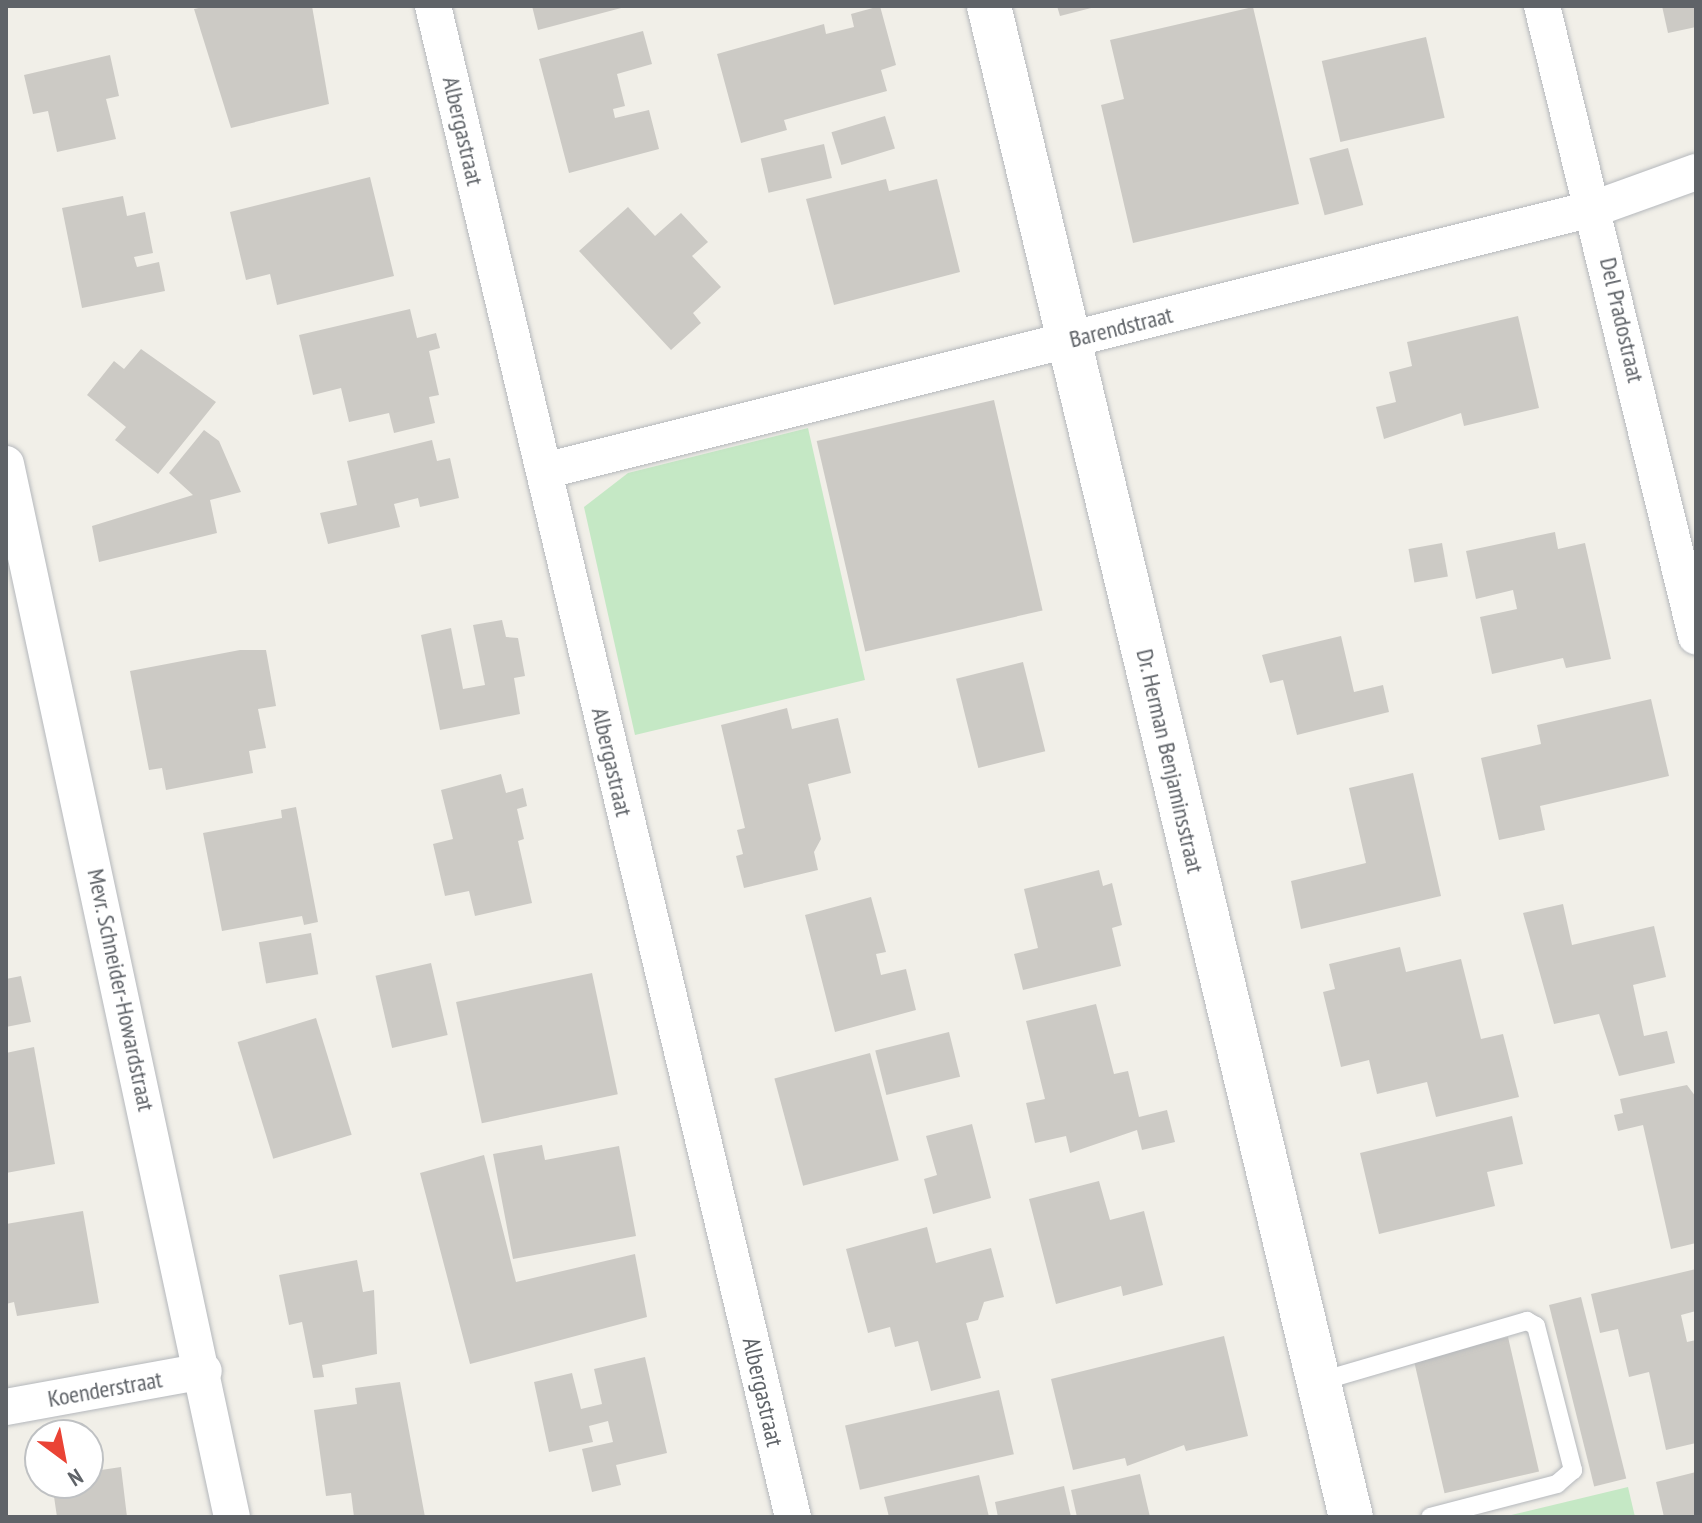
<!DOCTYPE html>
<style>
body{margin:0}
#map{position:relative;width:1702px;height:1523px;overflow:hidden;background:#f1efe8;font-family:"PT Sans Narrow",sans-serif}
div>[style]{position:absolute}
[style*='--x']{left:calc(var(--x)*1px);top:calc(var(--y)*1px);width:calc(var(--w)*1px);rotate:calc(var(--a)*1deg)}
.green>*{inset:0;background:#c5e8c5}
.building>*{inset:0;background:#cccac5;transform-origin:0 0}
.roads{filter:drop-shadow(0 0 2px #b5b8bc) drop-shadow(0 0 2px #b5b8bc)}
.service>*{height:18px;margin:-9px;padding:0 9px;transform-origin:9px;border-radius:9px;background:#fff}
.minor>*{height:36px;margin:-18px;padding:0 18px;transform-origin:18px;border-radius:18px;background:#fff}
.tertiary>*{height:44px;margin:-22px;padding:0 22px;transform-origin:22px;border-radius:22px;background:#fff}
span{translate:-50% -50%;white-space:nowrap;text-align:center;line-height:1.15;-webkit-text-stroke:7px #fff;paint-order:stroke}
.street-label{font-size:24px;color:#5f6368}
.frame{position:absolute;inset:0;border:8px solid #5f6368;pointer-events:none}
.north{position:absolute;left:24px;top:1419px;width:80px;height:80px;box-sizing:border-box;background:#fff;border:2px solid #bfc1c3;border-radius:50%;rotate:148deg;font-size:22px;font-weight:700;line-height:32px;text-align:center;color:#5f6368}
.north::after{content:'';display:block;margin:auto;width:28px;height:36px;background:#ea4335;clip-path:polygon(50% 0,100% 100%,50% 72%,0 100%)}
</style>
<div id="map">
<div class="green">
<div style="clip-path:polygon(808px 428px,865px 680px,635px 735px,584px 507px,628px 473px)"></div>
<div style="clip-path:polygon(1628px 1487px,1635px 1517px,1503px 1517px)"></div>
</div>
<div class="building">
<div style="clip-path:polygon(208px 6px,312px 6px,329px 104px,231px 128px,194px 9px)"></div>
<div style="clip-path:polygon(532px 6px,625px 6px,625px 7px,538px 30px)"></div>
<div style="clip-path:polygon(880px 6px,896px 65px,881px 70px,887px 91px,784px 120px,787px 130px,741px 143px,717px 54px,824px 24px,826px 34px,854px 27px,851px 14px)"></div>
<div style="clip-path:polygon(1057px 6px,1095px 6px,1095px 7px,1060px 16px)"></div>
<div style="clip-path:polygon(1662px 6px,1696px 6px,1696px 27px,1668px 33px)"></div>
<div style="clip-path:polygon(1253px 7px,1299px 204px,1133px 243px,1101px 105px,1124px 99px,1110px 40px)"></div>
<div style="clip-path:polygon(643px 31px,652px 64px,617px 74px,625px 106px,613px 109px,615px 118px,649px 110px,659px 149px,569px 173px,539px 59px)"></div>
<div style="left:1426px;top:37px;width:83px;height:107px;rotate:77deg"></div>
<div style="clip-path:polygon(110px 55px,119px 96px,106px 99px,116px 139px,57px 152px,48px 111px,33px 114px,24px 75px)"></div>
<div style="left:885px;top:116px;width:34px;height:56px;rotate:73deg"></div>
<div style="left:824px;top:144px;width:35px;height:65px;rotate:77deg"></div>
<div style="left:1348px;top:148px;width:59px;height:40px;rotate:75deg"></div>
<div style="clip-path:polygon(370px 177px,394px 276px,277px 305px,270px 274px,246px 280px,230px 212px)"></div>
<div style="clip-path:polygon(886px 179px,889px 191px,937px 179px,960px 272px,834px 305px,806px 199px)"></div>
<div style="clip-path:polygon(123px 196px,127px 216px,145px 212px,153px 253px,134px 257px,137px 267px,159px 262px,165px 291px,82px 308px,62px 208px)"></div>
<div style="clip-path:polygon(628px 207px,655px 236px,681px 213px,708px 242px,692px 256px,721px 287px,693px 313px,701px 323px,671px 350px,579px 251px)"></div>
<div style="clip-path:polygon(410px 309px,417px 338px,436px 333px,440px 348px,429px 351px,439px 395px,429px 397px,435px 423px,394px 433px,389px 413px,349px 422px,341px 388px,313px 395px,299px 335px)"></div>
<div style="clip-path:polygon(1518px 316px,1539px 408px,1464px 426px,1461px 413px,1384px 439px,1376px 407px,1396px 402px,1389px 372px,1412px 366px,1407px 342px)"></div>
<div style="clip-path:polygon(141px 349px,216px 402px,158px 474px,115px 440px,126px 427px,87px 395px,114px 361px,124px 369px)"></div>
<div style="left:994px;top:400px;width:216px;height:182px;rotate:77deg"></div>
<div style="clip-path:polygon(204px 430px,219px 441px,241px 492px,210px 500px,217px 533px,99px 562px,92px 526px,193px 495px,169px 473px)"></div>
<div style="clip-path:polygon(432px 440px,437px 461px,450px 458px,459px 498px,420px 507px,418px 498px,394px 504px,400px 527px,328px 544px,320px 513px,357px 505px,347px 461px)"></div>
<div style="clip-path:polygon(1555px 532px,1558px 549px,1585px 543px,1611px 659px,1566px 668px,1563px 658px,1492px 674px,1480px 617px,1517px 609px,1513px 590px,1476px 599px,1466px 551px)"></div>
<div style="left:1442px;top:543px;width:34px;height:34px;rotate:80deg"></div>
<div style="clip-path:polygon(502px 620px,506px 637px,518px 638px,525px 676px,514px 678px,520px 714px,440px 730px,421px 635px,451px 628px,463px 689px,485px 685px,473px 625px)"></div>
<div style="clip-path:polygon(1341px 636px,1354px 692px,1383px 685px,1389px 712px,1297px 735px,1283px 680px,1270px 683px,1262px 655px)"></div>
<div style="clip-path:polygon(240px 650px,266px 650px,276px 706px,258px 709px,266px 748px,249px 751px,253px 773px,166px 790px,162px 768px,149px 770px,130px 671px)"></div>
<div style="left:1023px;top:662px;width:92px;height:69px;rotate:76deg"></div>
<div style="clip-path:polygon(1651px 699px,1669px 776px,1540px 806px,1545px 830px,1499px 840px,1481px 758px,1541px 744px,1537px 725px)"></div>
<div style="clip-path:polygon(787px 708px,792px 729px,838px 718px,851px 773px,808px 784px,821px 839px,814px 852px,818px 870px,744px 888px,736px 856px,743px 854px,737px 830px,745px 828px,721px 725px)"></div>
<div style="clip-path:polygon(1413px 773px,1441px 896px,1301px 929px,1291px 881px,1366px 863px,1349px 788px)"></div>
<div style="clip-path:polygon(501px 774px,506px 793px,523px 788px,527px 806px,517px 809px,524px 839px,518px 841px,532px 903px,475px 916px,469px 891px,445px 896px,433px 844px,453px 839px,441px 790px)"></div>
<div style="clip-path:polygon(296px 807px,318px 922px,304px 925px,302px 916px,222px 931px,203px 833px,282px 818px,281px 810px)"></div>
<div style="clip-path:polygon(1099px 870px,1103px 886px,1112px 883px,1122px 925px,1112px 928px,1121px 966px,1023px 990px,1014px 954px,1038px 948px,1024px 889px)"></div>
<div style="clip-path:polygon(871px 897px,886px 952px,876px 954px,881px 975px,906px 969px,916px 1010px,835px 1032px,805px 915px)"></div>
<div style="clip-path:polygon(1563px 904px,1572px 945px,1654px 926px,1666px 977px,1633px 985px,1644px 1036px,1667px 1031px,1675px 1063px,1619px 1076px,1599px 1014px,1554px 1024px,1523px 913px)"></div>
<div style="left:311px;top:933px;width:42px;height:53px;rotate:80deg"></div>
<div style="clip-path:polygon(1400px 947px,1406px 972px,1461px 959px,1481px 1039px,1503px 1034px,1519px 1097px,1436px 1117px,1427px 1082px,1377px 1094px,1369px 1060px,1341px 1067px,1323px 992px,1335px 989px,1329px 964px)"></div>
<div style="left:431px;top:963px;width:74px;height:57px;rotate:77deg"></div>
<div style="left:592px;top:973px;width:124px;height:139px;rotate:78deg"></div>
<div style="clip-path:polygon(21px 976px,31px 1022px,6px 1027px,6px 979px)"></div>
<div style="clip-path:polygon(1096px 1004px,1114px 1074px,1128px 1071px,1139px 1117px,1167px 1110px,1175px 1142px,1142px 1150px,1137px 1130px,1070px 1153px,1066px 1136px,1035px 1143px,1026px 1103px,1045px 1099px,1026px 1021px)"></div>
<div style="left:316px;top:1018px;width:122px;height:82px;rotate:73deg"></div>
<div style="left:949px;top:1032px;width:46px;height:76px;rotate:76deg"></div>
<div style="clip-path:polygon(34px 1047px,55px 1164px,6px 1173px,6px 1053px)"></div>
<div style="left:870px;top:1053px;width:111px;height:99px;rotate:75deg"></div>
<div style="clip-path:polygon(1687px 1085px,1696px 1097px,1696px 1243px,1671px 1249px,1643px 1125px,1618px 1131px,1614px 1115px,1623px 1113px,1620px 1099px)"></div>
<div style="clip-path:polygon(1512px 1116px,1523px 1164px,1487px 1172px,1495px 1206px,1379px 1234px,1360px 1153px)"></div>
<div style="clip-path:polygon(972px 1124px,991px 1198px,933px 1214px,924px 1179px,937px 1175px,926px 1136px)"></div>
<div style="clip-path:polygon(542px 1145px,545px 1160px,619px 1146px,636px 1236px,513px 1259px,493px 1154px)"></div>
<div style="clip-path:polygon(484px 1155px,516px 1282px,635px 1254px,647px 1317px,470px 1364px,420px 1173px)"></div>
<div style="clip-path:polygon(1099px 1181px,1110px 1220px,1144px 1211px,1163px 1285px,1123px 1296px,1121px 1286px,1056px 1304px,1029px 1199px)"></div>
<div style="clip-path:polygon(83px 1211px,99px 1303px,17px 1316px,14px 1302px,6px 1304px,6px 1224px)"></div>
<div style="clip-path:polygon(927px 1227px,936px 1263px,991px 1248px,1004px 1297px,984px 1302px,978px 1320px,966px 1323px,981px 1378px,931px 1391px,918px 1341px,895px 1347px,890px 1327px,868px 1333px,846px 1249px)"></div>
<div style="clip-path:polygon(357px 1260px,363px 1292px,374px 1290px,377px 1354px,322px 1365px,324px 1377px,313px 1378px,302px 1322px,289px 1325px,279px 1275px)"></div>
<div style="clip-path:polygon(1696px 1269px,1696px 1311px,1681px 1315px,1687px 1342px,1696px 1340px,1696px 1443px,1666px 1450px,1649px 1372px,1629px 1377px,1618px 1329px,1600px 1333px,1591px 1294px)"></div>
<div style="left:1581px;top:1297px;width:187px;height:33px;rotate:76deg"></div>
<div style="clip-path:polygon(1224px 1336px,1248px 1436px,1186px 1451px,1184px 1445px,1127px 1466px,1125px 1458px,1073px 1470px,1051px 1379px)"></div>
<div style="left:1508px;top:1337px;width:138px;height:97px;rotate:77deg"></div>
<div style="clip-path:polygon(645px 1357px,667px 1453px,616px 1465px,621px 1485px,592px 1492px,582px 1449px,613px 1442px,608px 1421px,589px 1426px,593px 1442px,549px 1452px,534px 1382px,572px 1373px,581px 1409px,602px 1404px,594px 1369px)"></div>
<div style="clip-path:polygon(400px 1382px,425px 1517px,354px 1517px,351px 1493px,326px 1496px,314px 1410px,357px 1404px,355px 1388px)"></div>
<div style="left:999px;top:1390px;width:66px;height:158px;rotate:77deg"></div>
<div style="clip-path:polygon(121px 1467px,127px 1517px,57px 1517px,52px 1483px,88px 1483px,88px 1472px)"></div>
<div style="clip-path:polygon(1696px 1472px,1696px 1517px,1664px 1517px,1656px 1482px)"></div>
<div style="clip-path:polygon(1140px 1474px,1150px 1517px,1077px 1517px,1071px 1490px)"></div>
<div style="clip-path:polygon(979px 1475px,989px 1517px,889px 1517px,884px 1497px)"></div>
<div style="clip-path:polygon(1064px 1486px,1071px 1517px,998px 1517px,995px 1502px)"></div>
</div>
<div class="roads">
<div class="service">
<div style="--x:1318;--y:1382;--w:218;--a:-16.3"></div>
<div style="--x:1527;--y:1321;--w:10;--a:29"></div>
<div style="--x:1536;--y:1326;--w:149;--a:75.6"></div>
<div style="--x:1573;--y:1470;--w:21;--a:139"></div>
<div style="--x:1557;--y:1484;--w:131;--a:165.4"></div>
</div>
<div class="minor">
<div style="--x:433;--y:6;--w:1553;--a:76.6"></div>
<div style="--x:1542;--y:6;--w:649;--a:76.26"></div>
<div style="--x:6;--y:464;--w:1077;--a:77.89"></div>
<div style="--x:544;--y:471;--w:1084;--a:-14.04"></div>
<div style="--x:1596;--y:208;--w:106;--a:-19.8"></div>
<div style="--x:6;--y:1407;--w:201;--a:-10.3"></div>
</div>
<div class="tertiary">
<div style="--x:989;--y:6;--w:1554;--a:76.53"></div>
</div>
</div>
<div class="street-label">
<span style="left:463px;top:131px;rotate:77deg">Albergastraat</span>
<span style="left:1622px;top:320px;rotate:77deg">Del Pradostraat</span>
<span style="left:1121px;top:327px;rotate:-14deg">Barendstraat</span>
<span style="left:1170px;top:761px;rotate:77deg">Dr. Herman Benjaminsstraat</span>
<span style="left:612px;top:762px;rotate:77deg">Albergastraat</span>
<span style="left:121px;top:990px;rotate:78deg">Mevr. Schneider-Howardstraat</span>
<span style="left:105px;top:1389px;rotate:-10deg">Koenderstraat</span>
<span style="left:763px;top:1392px;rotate:77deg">Albergastraat</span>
</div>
<div class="frame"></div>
<div class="north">N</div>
</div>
